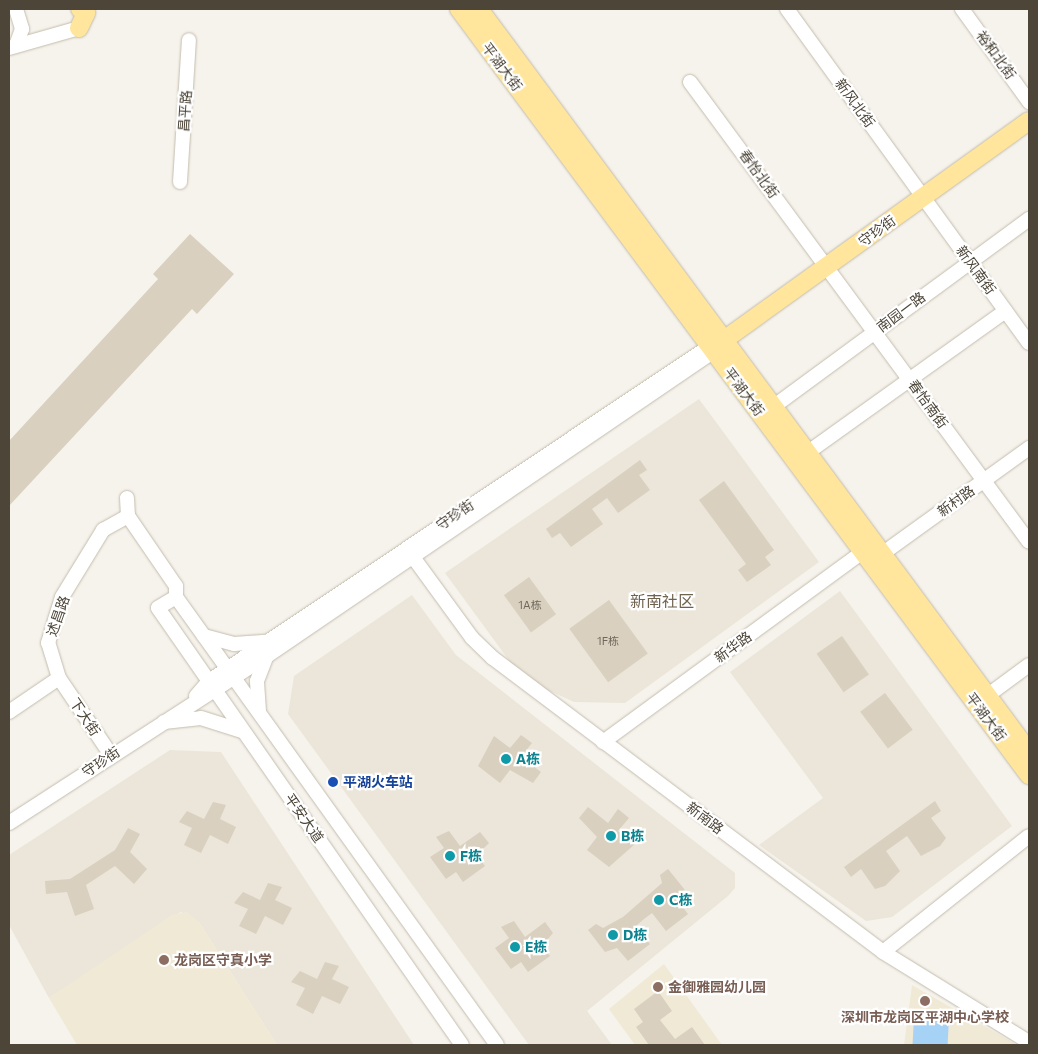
<!DOCTYPE html>
<meta charset="utf-8">
<style>
body{margin:0}
#map{position:relative;width:1038px;height:1054px;overflow:hidden;background:#f6f3ec;font-family:Commissioner,"Noto Sans SC",sans-serif}
div>[style]{position:absolute}
[style*='--x']{left:calc(var(--x)*1px);top:calc(var(--y)*1px);width:calc(var(--w)*1px);rotate:calc(var(--a)*1deg)}
.residential>*{inset:0;background:#ebe6d9}
.education>*{inset:0;background:#f0e9d5}
.water>*{inset:0;background:#a6d2f5;transform-origin:0 0}
.building>*{inset:0;background:#d9d0c0;transform-origin:0 0}
.roads{filter:drop-shadow(0 0 1px #c3bcad) drop-shadow(0 0 1px #c3bcad)}
.minor>*{height:14px;margin:-7px;padding:0 7px;transform-origin:7px;border-radius:7px;background:#fff}
.major>*{height:18px;margin:-9px;padding:0 9px;transform-origin:9px;border-radius:9px;background:#ffe69c}
.dots>*{width:14px;height:14px;translate:-50% -50%;box-sizing:border-box;border:2px solid #fff;border-radius:50%}
span{translate:-50% -50%;white-space:nowrap;text-align:center;line-height:1.15;-webkit-text-stroke:4.5px #fff;paint-order:stroke}
.number-label{font-size:11px;color:#6f685a}
.number-label span{-webkit-text-stroke-width:0}
.street-label{font-size:14px;color:#4c4538}
.culture-label{font-size:14px;color:#0d838f;font-weight:700}
.left{translate:0 -50%;text-align:left}
.transit-label{font-size:14px;color:#164399;font-weight:700}
.education-label{font-size:14px;color:#785e54;font-weight:700}
.quarter-label{font-size:16px;color:#6f634f}
.frame{position:absolute;inset:0;border:10px solid #4c4538;pointer-events:none}
</style>
<div id="map">
<div class="residential">
<div style="clip-path:polygon(699px 399px,819px 562px,625px 703px,574px 702px,522px 678px,445px 573px)"></div>
<div style="clip-path:polygon(840px 591px,1012px 826px,892px 917px,866px 921px,759px 845px,823px 798px,730px 672px)"></div>
<div style="clip-path:polygon(412px 595px,456px 655px,735px 873px,735px 888px,728px 896px,587px 1011px,612px 1045px,529px 1045px,288px 714px,294px 676px)"></div>
<div style="clip-path:polygon(170px 750px,221px 752px,414px 1045px,277px 1045px,199px 922px,181px 912px,49px 998px,9px 925px,9px 855px)"></div>
</div>
<div class="education">
<div style="clip-path:polygon(187px 912px,199px 922px,277px 1045px,77px 1045px,49px 998px,172px 915px)"></div>
<div style="clip-path:polygon(664px 964px,722px 1045px,635px 1045px,609px 1009px)"></div>
<div style="clip-path:polygon(912px 985px,1017px 1045px,904px 1045px)"></div>
</div>
<div class="water">
<div style="left:914px;top:1017px;width:35px;height:28px;rotate:3deg"></div>
</div>
<div class="building">
<div style="clip-path:polygon(190px 234px,234px 274px,197px 314px,192px 309px,9px 506px,9px 441px,158px 279px,153px 274px)"></div>
<div style="clip-path:polygon(640px 460px,647px 470px,639px 475px,650px 490px,618px 513px,607px 498px,592px 509px,603px 524px,571px 547px,560px 533px,552px 538px,546px 529px)"></div>
<div style="clip-path:polygon(724px 481px,774px 550px,765px 557px,771px 565px,747px 582px,738px 570px,746px 564px,699px 500px)"></div>
<div style="left:529px;top:577px;width:46px;height:31px;rotate:54deg"></div>
<div style="left:609px;top:600px;width:66px;height:49px;rotate:54deg"></div>
<div style="left:842px;top:636px;width:47px;height:31px;rotate:55deg"></div>
<div style="left:885px;top:693px;width:46px;height:31px;rotate:53deg"></div>
<div style="clip-path:polygon(521px 735px,532px 743px,521px 757px,541px 772px,533px 783px,510px 770px,500px 783px,478px 766px,494px 736px,510px 748px)"></div>
<div style="clip-path:polygon(935px 801px,941px 811px,931px 818px,946px 838px,940px 846px,921px 856px,907px 836px,886px 851px,900px 871px,885px 886px,875px 889px,861px 869px,851px 877px,844px 867px)"></div>
<div style="clip-path:polygon(213px 802px,226px 805px,220px 819px,236px 827px,228px 844px,210px 835px,201px 853px,184px 845px,192px 828px,179px 822px,187px 811px,204px 819px)"></div>
<div style="clip-path:polygon(588px 807px,608px 823px,618px 809px,629px 818px,618px 831px,635px 844px,609px 867px,587px 850px,597px 837px,579px 818px)"></div>
<div style="clip-path:polygon(128px 828px,140px 834px,130px 852px,147px 869px,134px 884px,115px 866px,86px 885px,94px 909px,75px 916px,67px 892px,46px 894px,45px 881px,70px 879px,115px 850px)"></div>
<div style="clip-path:polygon(449px 831px,460px 846px,480px 832px,489px 843px,477px 855px,485px 866px,463px 882px,456px 872px,446px 879px,430px 857px,444px 848px,436px 837px)"></div>
<div style="clip-path:polygon(668px 869px,685px 890px,678px 901px,688px 914px,666px 931px,652px 913px,644px 919px,636px 926px,650px 944px,628px 961px,617px 948px,605px 952px,588px 930px,596px 924px,603px 928px,623px 917px,662px 883px,660px 875px)"></div>
<div style="clip-path:polygon(268px 883px,282px 887px,275px 900px,292px 908px,283px 925px,265px 916px,256px 934px,239px 926px,248px 909px,234px 903px,243px 892px,260px 900px)"></div>
<div style="clip-path:polygon(514px 921px,525px 937px,545px 922px,553px 933px,542px 946px,550px 956px,528px 972px,521px 962px,511px 969px,495px 948px,509px 938px,501px 927px)"></div>
<div style="clip-path:polygon(325px 962px,339px 966px,332px 979px,349px 987px,340px 1004px,322px 996px,313px 1014px,296px 1005px,305px 988px,291px 982px,300px 971px,317px 979px)"></div>
<div style="clip-path:polygon(658px 991px,672px 1011px,660px 1020px,675px 1039px,692px 1027px,705px 1045px,649px 1045px,636px 1027px,643px 1022px,634px 1009px)"></div>
</div>
<div class="roads">
<div class="minor">
<div style="--x:16;--y:9;--w:21;--a:73"></div>
<div style="--x:22;--y:29;--w:15;--a:110"></div>
<div style="--x:787;--y:9;--w:412;--a:54.1"></div>
<div style="--x:962;--y:9;--w:115;--a:54.2"></div>
<div style="--x:9;--y:48;--w:73;--a:-15.9"></div>
<div style="--x:690;--y:82;--w:571;--a:53.61"></div>
<div style="--x:180;--y:182;--w:142;--a:-86.4"></div>
<div style="--x:773;--y:407;--w:318;--a:-36.3"></div>
<div style="--x:807;--y:453;--w:244;--a:-35.6"></div>
<div style="--x:127;--y:498;--w:18;--a:87"></div>
<div style="--x:128;--y:516;--w:85;--a:55.6"></div>
<div style="--x:176;--y:586;--w:11;--a:90"></div>
<div style="--x:176;--y:597;--w:551;--a:54.38"></div>
<div style="--x:882;--y:554;--w:181;--a:-35.8"></div>
<div style="--x:413;--y:557;--w:100;--a:53.9"></div>
<div style="--x:472;--y:638;--w:29;--a:44"></div>
<div style="--x:493;--y:658;--w:488;--a:37"></div>
<div style="--x:883;--y:952;--w:172;--a:31.7"></div>
<div style="--x:176;--y:597;--w:21;--a:149"></div>
<div style="--x:158;--y:608;--w:532;--a:55.18"></div>
<div style="--x:204;--y:636;--w:31;--a:15"></div>
<div style="--x:234;--y:644;--w:32;--a:-4"></div>
<div style="--x:196;--y:696;--w:20;--a:-49"></div>
<div style="--x:209;--y:681;--w:610;--a:-33.77"></div>
<div style="--x:987;--y:696;--w:52;--a:-36.4"></div>
<div style="--x:259;--y:711;--w:30;--a:-94"></div>
<div style="--x:257;--y:681;--w:25;--a:-69"></div>
<div style="--x:9;--y:712;--w:60;--a:-34.2"></div>
<div style="--x:164;--y:722;--w:37;--a:-6"></div>
<div style="--x:201;--y:718;--w:43;--a:17.6"></div>
<div style="--x:603;--y:742;--w:322;--a:-36.2"></div>
<div style="--x:111;--y:755;--w:93;--a:-124"></div>
<div style="--x:59;--y:678;--w:37;--a:-107"></div>
<div style="--x:48;--y:643;--w:48;--a:-73.1"></div>
<div style="--x:62;--y:597;--w:79;--a:-58.5"></div>
<div style="--x:103;--y:530;--w:29;--a:-29"></div>
<div style="--x:9;--y:823;--w:307;--a:-32.9"></div>
<div style="--x:267;--y:656;--w:548;--a:-34.3"></div>
<div style="--x:883;--y:952;--w:186;--a:-38.5"></div>
</div>
<div class="major">
<div style="--x:459;--y:9;--w:955;--a:53.35"></div>
<div style="--x:479;--y:9;--w:924;--a:53.49"></div>
<div style="--x:79;--y:28;--w:17;--a:-65"></div>
<div style="--x:86;--y:13;--w:7;--a:-146"></div>
<div style="--x:724;--y:340;--w:375;--a:-35.7"></div>
</div>
</div>
<div class="dots">
<div style="left:506px;top:759px;background:#0f9aa8"></div>
<div style="left:333px;top:782px;background:#1a4fb4"></div>
<div style="left:611px;top:836px;background:#0f9aa8"></div>
<div style="left:450px;top:856px;background:#0f9aa8"></div>
<div style="left:659px;top:900px;background:#0f9aa8"></div>
<div style="left:613px;top:935px;background:#0f9aa8"></div>
<div style="left:515px;top:947px;background:#0f9aa8"></div>
<div style="left:164px;top:960px;background:#8d6e63"></div>
<div style="left:658px;top:987px;background:#8d6e63"></div>
<div style="left:925px;top:1001px;background:#8d6e63"></div>
</div>
<div class="number-label">
<span style="left:530px;top:605px">1A栋</span>
<span style="left:608px;top:641px">1F栋</span>
</div>
<div class="street-label">
<span style="left:996px;top:55px;rotate:54deg">裕和北街</span>
<span style="left:502px;top:67px;rotate:53deg">平湖大街</span>
<span style="left:855px;top:103px;rotate:54deg">新风北街</span>
<span style="left:185px;top:111px;rotate:-86deg">昌平路</span>
<span style="left:759px;top:174px;rotate:54deg">春怡北街</span>
<span style="left:877px;top:231px;rotate:-36deg">守珍街</span>
<span style="left:976px;top:270px;rotate:54deg">新风南街</span>
<span style="left:901px;top:312px;rotate:-37deg">南园一路</span>
<span style="left:744px;top:392px;rotate:53deg">平湖大街</span>
<span style="left:928px;top:404px;rotate:54deg">春怡南街</span>
<span style="left:956px;top:501px;rotate:-36deg">新村路</span>
<span style="left:455px;top:515px;rotate:-34deg">守珍街</span>
<span style="left:58px;top:616px;rotate:-71deg">述昌路</span>
<span style="left:733px;top:647px;rotate:-36deg">新华路</span>
<span style="left:85px;top:717px;rotate:56deg">下大街</span>
<span style="left:986px;top:717px;rotate:53deg">平湖大街</span>
<span style="left:101px;top:762px;rotate:-34deg">守珍街</span>
<span style="left:304px;top:818px;rotate:55deg">平安大道</span>
<span style="left:705px;top:818px;rotate:37deg">新南路</span>
</div>
<div class="culture-label">
<span class="left" style="left:516px;top:759px">A栋</span>
<span class="left" style="left:621px;top:836px">B栋</span>
<span class="left" style="left:460px;top:856px">F栋</span>
<span class="left" style="left:669px;top:900px">C栋</span>
<span class="left" style="left:623px;top:935px">D栋</span>
<span class="left" style="left:525px;top:947px">E栋</span>
</div>
<div class="transit-label">
<span class="left" style="left:343px;top:782px">平湖火车站</span>
</div>
<div class="education-label">
<span class="left" style="left:174px;top:960px">龙岗区守真小学</span>
<span class="left" style="left:668px;top:987px">金御雅园幼儿园</span>
<span style="left:925px;top:1017px">深圳市龙岗区平湖中心学校</span>
</div>
<div class="quarter-label">
<span style="left:662px;top:601px">新南社区</span>
</div>
<div class="frame"></div>
</div>
